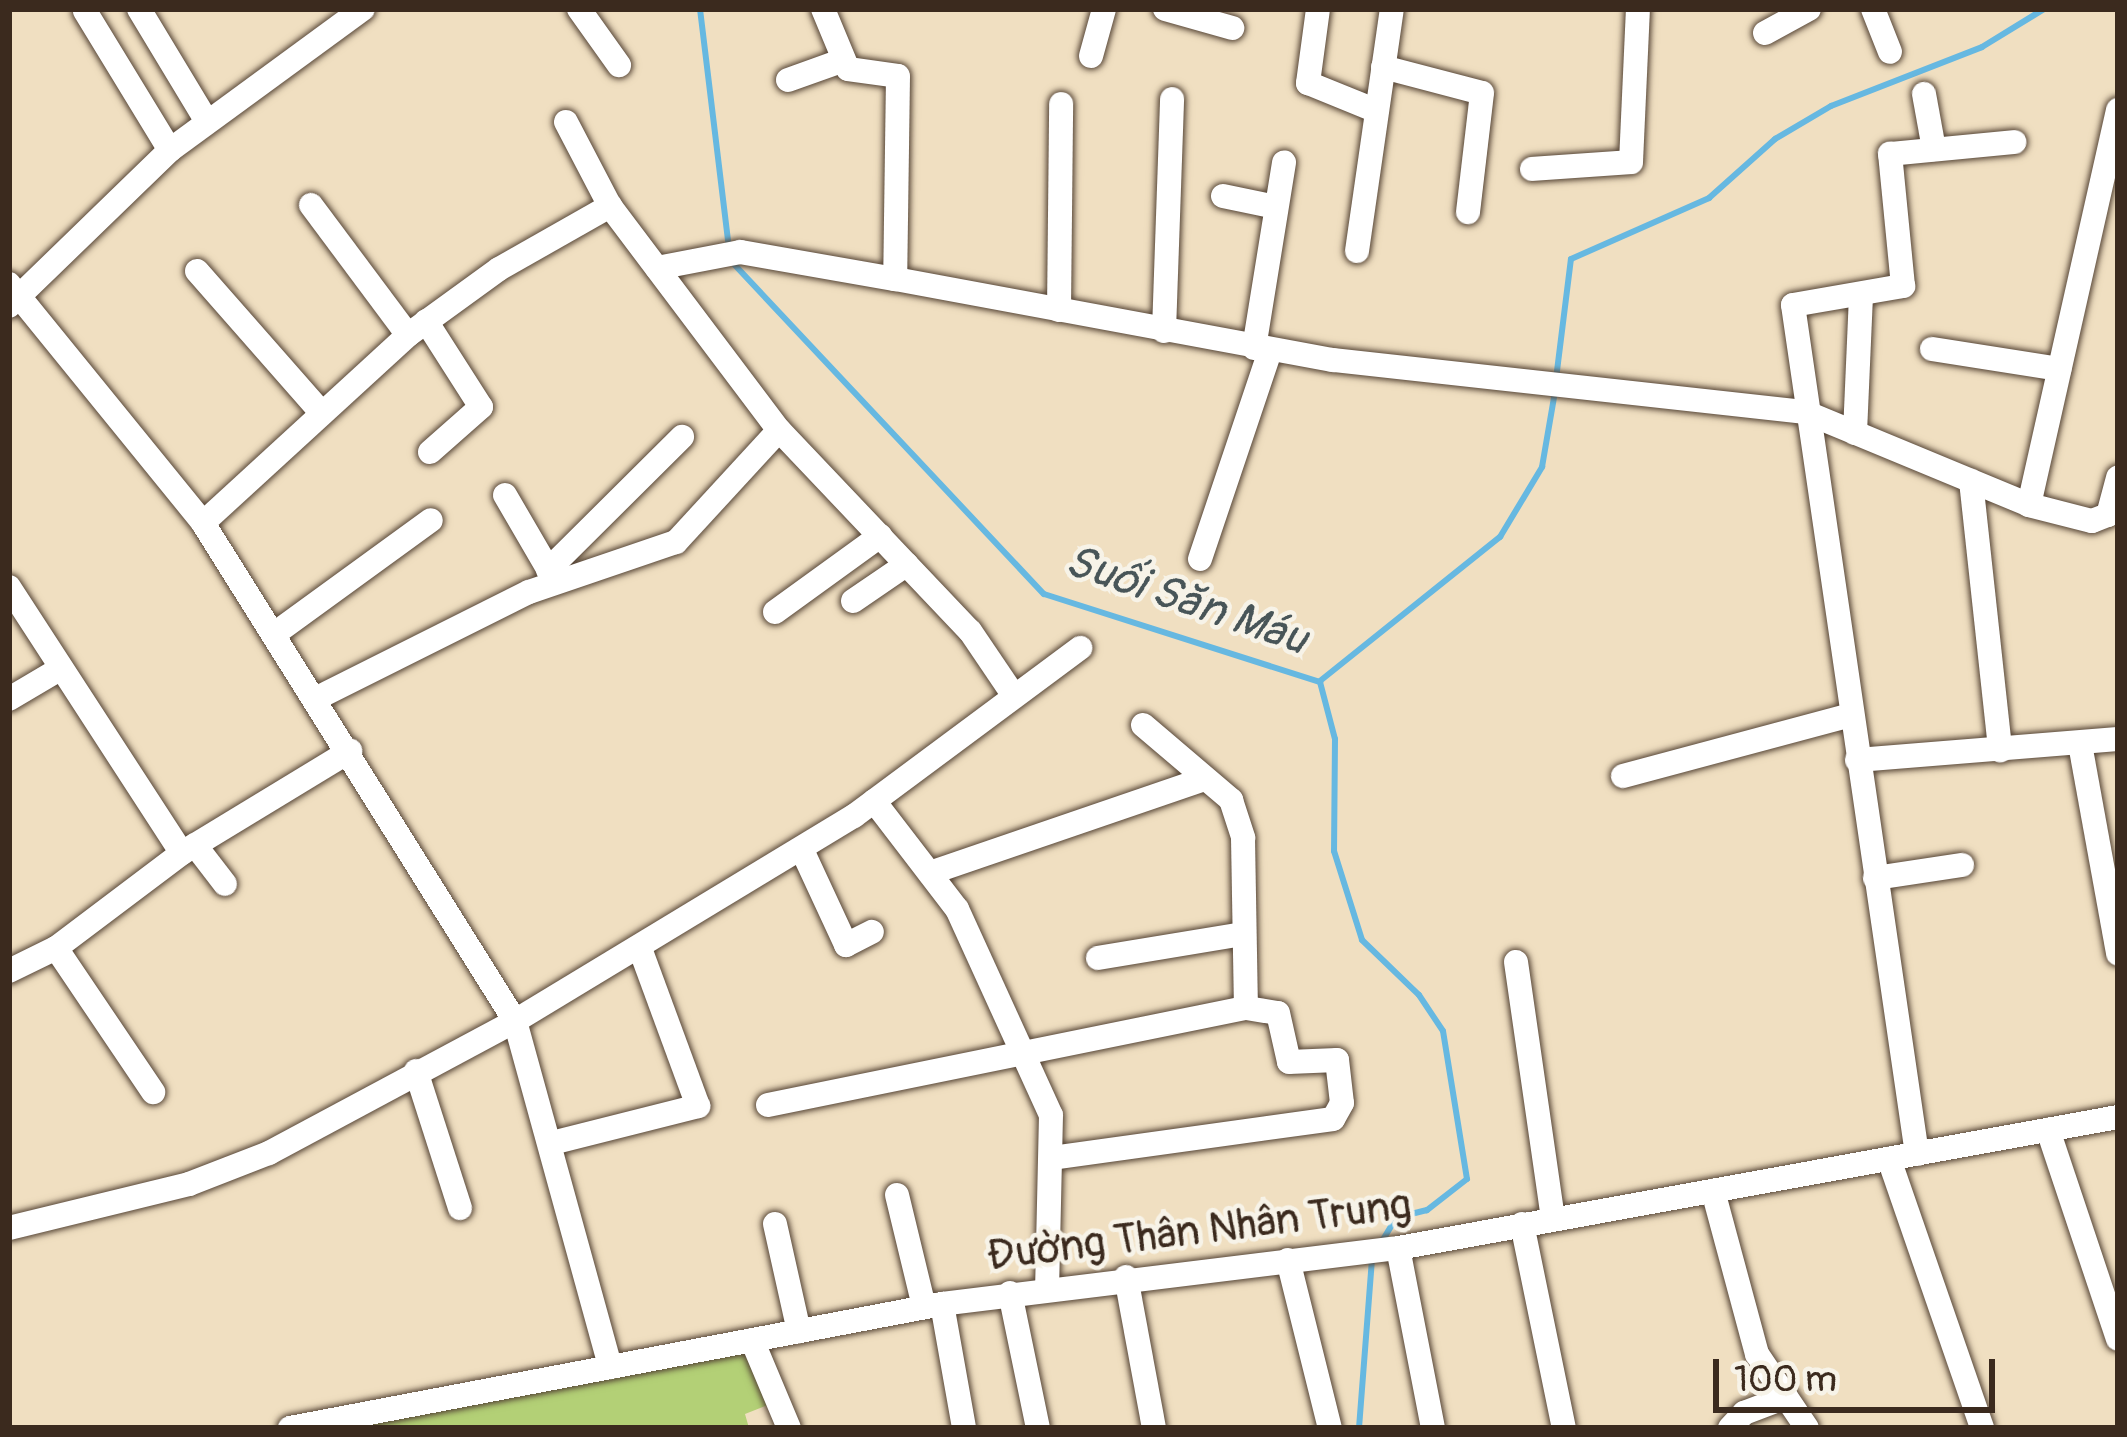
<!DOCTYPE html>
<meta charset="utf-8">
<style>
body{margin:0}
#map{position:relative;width:2127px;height:1437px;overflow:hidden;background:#f0dfc1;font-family:Pangolin,sans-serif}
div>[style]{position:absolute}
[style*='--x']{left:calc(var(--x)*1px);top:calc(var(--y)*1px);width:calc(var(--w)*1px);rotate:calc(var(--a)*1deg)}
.green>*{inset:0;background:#b3d076}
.stream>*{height:6px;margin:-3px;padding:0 3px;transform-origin:3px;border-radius:3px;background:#66b8e1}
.roads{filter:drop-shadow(0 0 3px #564536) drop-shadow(0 0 3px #564536)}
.minor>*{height:24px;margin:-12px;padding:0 12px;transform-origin:12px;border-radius:12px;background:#fff}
span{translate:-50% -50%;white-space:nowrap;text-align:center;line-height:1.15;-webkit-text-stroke:9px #f7f3e8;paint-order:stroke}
.street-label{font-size:42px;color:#3b2a1e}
.water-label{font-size:45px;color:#485558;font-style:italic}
.frame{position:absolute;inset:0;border:12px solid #3b2a1e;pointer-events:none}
.scale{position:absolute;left:1713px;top:1359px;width:282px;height:54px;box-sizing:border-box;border:6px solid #3b2a1e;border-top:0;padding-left:15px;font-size:36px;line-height:42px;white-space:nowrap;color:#3b2a1e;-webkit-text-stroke:9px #f7f3e8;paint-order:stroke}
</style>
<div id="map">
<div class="green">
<div style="clip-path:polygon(748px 1352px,773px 1403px,745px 1414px,749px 1428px,347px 1428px)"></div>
</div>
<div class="stream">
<div style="--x:700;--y:9;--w:241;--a:83.1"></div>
<div style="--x:731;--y:261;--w:457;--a:46.8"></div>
<div style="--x:1044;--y:594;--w:290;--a:17.7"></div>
<div style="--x:1320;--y:682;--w:59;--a:75.3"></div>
<div style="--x:1335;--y:739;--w:112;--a:90.5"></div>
<div style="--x:1334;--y:851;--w:93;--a:72.5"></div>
<div style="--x:1362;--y:940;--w:79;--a:44"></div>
<div style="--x:1419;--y:995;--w:43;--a:56.3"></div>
<div style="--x:1443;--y:1031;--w:150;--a:80.8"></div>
<div style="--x:1467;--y:1179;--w:51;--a:142.2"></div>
<div style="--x:1427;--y:1210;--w:32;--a:166"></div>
<div style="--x:1396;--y:1218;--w:29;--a:121"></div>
<div style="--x:1556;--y:379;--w:121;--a:-82.9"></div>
<div style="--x:1571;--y:259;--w:151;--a:-23.8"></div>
<div style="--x:1709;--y:198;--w:89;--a:-41.8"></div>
<div style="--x:1775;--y:139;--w:65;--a:-30.5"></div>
<div style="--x:1831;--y:106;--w:162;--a:-21.3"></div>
<div style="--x:1982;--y:47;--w:73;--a:-31.5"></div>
<div style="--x:1320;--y:681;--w:231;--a:-38.7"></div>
<div style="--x:1500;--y:537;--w:82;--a:-59"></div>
<div style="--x:1542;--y:467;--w:76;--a:-80.2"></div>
<div style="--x:1251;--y:1428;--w:22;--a:0"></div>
<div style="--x:1359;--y:1428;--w:169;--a:-85.6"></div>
</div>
<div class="roads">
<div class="minor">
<div style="--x:139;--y:9;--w:130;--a:58.9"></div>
<div style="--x:579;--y:9;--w:69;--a:54.5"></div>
<div style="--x:823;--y:9;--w:65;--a:67.4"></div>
<div style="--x:848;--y:69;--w:50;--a:8"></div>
<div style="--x:898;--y:76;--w:203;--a:90.8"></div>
<div style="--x:895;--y:279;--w:445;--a:10.5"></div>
<div style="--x:1333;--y:360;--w:475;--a:6.3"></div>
<div style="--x:1805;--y:412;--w:243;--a:22.5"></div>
<div style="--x:2029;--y:505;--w:65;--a:14.3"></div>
<div style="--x:2092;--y:521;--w:17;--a:-21"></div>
<div style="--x:2108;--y:515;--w:39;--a:-75"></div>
<div style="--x:1165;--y:9;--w:70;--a:15.8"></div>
<div style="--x:1318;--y:9;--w:75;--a:97.7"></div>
<div style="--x:1308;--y:83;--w:74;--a:22.1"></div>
<div style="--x:1873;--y:9;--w:46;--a:68.4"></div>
<div style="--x:85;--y:11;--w:163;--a:58.6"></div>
<div style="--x:1765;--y:33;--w:50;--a:-28.6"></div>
<div style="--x:1091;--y:56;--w:49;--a:-74.5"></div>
<div style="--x:1383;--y:67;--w:102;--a:14.7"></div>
<div style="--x:1482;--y:93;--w:120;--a:96.7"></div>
<div style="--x:788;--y:80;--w:59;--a:-19.7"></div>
<div style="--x:1924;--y:94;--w:56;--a:79.7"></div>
<div style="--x:566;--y:122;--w:95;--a:62.4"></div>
<div style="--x:610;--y:206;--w:281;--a:53"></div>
<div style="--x:779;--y:430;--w:277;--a:46.5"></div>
<div style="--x:970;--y:631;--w:75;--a:55.9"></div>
<div style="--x:1532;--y:169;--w:99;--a:-4"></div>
<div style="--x:1631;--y:162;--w:153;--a:-87.4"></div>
<div style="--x:1223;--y:196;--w:54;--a:11.7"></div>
<div style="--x:311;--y:205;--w:162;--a:53.3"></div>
<div style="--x:1357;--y:251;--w:245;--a:-81.8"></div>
<div style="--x:657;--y:268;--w:85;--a:-10.9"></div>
<div style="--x:740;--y:252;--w:157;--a:9.9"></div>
<div style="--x:197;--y:271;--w:186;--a:48.7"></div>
<div style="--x:9;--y:284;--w:308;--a:50.9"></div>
<div style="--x:203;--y:523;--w:588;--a:57.93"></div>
<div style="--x:515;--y:1021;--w:359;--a:74.6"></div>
<div style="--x:9;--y:306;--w:224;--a:-44.1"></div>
<div style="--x:170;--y:150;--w:239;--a:-36.2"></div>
<div style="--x:1059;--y:310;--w:206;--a:-89.4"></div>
<div style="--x:426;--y:321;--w:102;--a:57.4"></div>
<div style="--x:481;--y:407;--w:68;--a:138.6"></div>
<div style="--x:1164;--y:331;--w:232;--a:-88"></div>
<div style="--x:1254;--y:348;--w:188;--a:-80.8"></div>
<div style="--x:1932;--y:349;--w:129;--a:8.9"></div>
<div style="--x:1855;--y:433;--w:137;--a:-87.5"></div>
<div style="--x:1971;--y:481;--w:271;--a:83.8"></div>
<div style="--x:505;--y:495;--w:99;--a:59.8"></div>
<div style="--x:2029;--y:505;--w:405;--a:-77.3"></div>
<div style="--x:203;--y:523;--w:278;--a:-42.5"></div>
<div style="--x:408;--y:335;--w:112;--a:-36"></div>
<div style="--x:499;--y:269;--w:128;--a:-29.6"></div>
<div style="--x:1200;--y:559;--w:219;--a:-71.4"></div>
<div style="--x:548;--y:570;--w:189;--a:-44.8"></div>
<div style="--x:9;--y:587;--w:317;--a:57"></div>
<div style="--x:853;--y:601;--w:65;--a:-34.4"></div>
<div style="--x:775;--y:612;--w:130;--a:-35.9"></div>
<div style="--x:277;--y:632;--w:190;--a:-36"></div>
<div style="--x:317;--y:698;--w:237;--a:-26.6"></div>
<div style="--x:529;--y:592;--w:155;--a:-18.8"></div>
<div style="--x:676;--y:542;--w:152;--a:-47.4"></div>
<div style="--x:9;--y:699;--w:57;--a:-30.6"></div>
<div style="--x:1143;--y:725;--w:116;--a:40.4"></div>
<div style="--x:1231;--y:800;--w:40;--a:72"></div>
<div style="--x:1243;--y:838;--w:170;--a:89"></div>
<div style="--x:2080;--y:744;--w:213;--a:79.7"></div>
<div style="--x:1857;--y:760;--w:262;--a:-4.6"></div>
<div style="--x:1623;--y:776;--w:235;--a:-15"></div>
<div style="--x:874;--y:801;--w:136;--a:52.5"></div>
<div style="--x:957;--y:909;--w:226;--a:65.5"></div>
<div style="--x:1051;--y:1115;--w:173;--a:91.3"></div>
<div style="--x:195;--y:845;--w:49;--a:52.4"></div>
<div style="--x:802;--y:850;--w:105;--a:65.1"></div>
<div style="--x:846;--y:945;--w:29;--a:-27"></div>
<div style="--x:930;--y:873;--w:290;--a:-18.9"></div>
<div style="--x:1875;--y:878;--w:88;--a:-8.5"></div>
<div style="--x:56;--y:948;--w:174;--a:56"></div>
<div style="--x:1098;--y:958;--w:147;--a:-9.4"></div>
<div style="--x:1516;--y:962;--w:259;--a:81.8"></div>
<div style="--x:9;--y:971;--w:52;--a:-26.1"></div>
<div style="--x:56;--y:948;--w:158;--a:-37"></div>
<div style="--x:182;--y:853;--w:197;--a:-31.3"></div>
<div style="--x:416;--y:1071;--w:144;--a:72.2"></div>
<div style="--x:768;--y:1105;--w:488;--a:-11.5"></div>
<div style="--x:1246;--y:1008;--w:32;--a:9"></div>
<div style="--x:1278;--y:1013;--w:50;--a:77.3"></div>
<div style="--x:1289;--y:1062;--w:48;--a:-2.4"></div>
<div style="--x:1337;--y:1060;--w:43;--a:83.4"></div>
<div style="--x:1342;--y:1103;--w:18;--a:119"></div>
<div style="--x:1333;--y:1119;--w:285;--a:172.1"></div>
<div style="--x:2048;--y:1130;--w:220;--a:71.5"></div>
<div style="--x:552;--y:1143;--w:151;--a:-14.2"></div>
<div style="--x:698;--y:1106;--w:168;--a:-110.2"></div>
<div style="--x:1917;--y:1154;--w:858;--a:-98.31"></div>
<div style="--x:1793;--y:305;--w:112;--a:-9.8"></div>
<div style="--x:1903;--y:286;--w:133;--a:-95.6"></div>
<div style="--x:1890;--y:154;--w:125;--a:-5.5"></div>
<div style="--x:1889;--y:1159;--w:285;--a:70.9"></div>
<div style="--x:1713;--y:1191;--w:169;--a:74.9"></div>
<div style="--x:1757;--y:1354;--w:89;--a:56"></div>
<div style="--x:897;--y:1195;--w:115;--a:76.4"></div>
<div style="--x:775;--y:1224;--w:110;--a:77.4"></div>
<div style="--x:1522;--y:1224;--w:208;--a:78.4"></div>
<div style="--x:9;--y:1228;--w:185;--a:-13.7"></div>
<div style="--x:189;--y:1184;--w:86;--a:-21.2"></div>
<div style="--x:269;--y:1153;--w:279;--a:-28.2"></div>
<div style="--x:515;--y:1021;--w:396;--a:-31.2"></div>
<div style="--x:854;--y:816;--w:282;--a:-36.6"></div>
<div style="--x:1398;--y:1248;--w:183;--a:79"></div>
<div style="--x:1288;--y:1260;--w:173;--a:76"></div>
<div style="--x:1126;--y:1277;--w:154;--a:79.5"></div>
<div style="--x:1010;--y:1293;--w:138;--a:78.3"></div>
<div style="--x:942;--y:1304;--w:126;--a:79.9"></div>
<div style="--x:752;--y:1340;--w:95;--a:67.2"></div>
<div style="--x:290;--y:1428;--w:664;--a:-10.77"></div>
<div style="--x:942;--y:1304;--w:454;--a:-7"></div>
<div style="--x:1393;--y:1249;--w:737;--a:-10.32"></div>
<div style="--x:1730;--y:1428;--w:21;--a:-47"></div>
<div style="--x:1744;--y:1413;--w:45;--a:-20.9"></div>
</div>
</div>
<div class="street-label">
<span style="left:1199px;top:1231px;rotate:-7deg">Đường Thân Nhân Trung</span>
</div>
<div class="water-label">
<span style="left:1186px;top:601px;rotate:19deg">Suối Săn Máu</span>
</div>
<div class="frame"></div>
<div class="scale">100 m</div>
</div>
